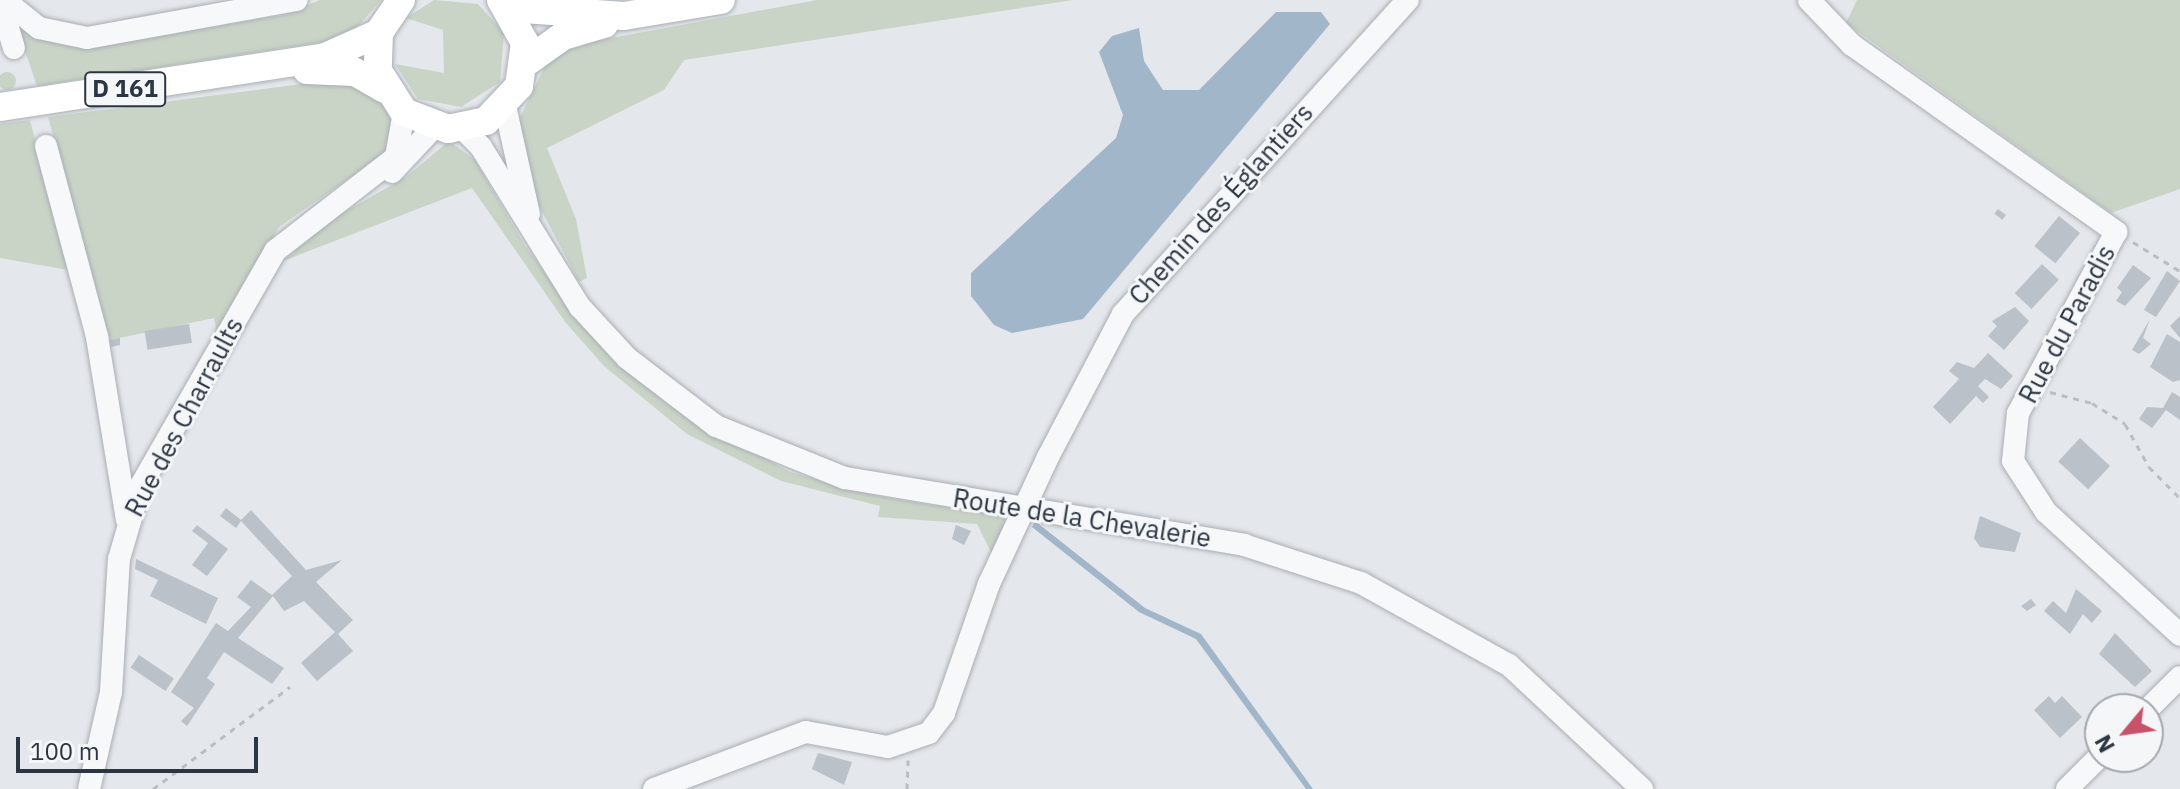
<!DOCTYPE html>
<meta charset="utf-8">
<style>
body{margin:0}
#map{position:relative;width:2180px;height:789px;overflow:hidden;background:#e4e7eb;font-family:"IBM Plex Sans",sans-serif}
div>[style]{position:absolute}
[style*='--x']{left:calc(var(--x)*1px);top:calc(var(--y)*1px);width:calc(var(--w)*1px);rotate:calc(var(--a)*1deg)}
.green>*{inset:0;background:#cad4c6}
.round{border-radius:50%}
.water>*{inset:0;background:#a1b6c9}
.building>*{inset:0;background:#bbc1c8;transform-origin:0 0}
.path>*{height:3px;margin-top:-1.5px;transform-origin:0;background:repeating-linear-gradient(90deg,#babec2 0 6px,transparent 0 12px)}
.roads{filter:drop-shadow(0 0 2px #a9aeb5) drop-shadow(0 0 2px #a9aeb5)}
.minor>*{height:22px;margin:-11px;padding:0 11px;transform-origin:11px;border-radius:11px;background:#f7f8f9}
.major>*{height:28px;margin:-14px;padding:0 14px;transform-origin:14px;border-radius:14px;background:#fff}
span{translate:-50% -50%;white-space:nowrap;text-align:center;line-height:1.15;-webkit-text-stroke:6px #f4f6f8;paint-order:stroke}
.shield-label span{padding:2px 6px;background:#f4f6f8;border:2px solid;border-radius:6px;-webkit-text-stroke-width:0}
.shield-label{font-size:24px;color:#2c3643;font-weight:700}
.street-label{font-size:26px;color:#2c3643}
.north{position:absolute;left:2084px;top:693px;width:80px;height:80px;box-sizing:border-box;background:#f4f6f8;border:2px solid #a4a9b0;border-radius:50%;rotate:241deg;font-size:22px;font-weight:700;line-height:32px;text-align:center;color:#2c3643}
.north::after{content:'';display:block;margin:auto;width:28px;height:36px;background:#c85269;clip-path:polygon(50% 0,100% 100%,50% 72%,0 100%)}
.scale{position:absolute;left:16px;top:737px;width:242px;height:36px;box-sizing:border-box;border:4px solid #2c3643;border-top:0;padding-left:10px;font-size:24px;line-height:28px;white-space:nowrap;color:#2c3643;-webkit-text-stroke:6px #f4f6f8;paint-order:stroke}
</style>
<div id="map">
<div class="green">
<div style="clip-path:polygon(320px 0,381px 0,348px 38px,37px 86px,14px 19px,57px 44px,108px 44px,283px 15px)"></div>
<div style="clip-path:polygon(434px 0,478px 4px,504px 33px,500px 82px,461px 107px,418px 99px,395px 64px,444px 73px,443px 30px,406px 18px)"></div>
<div style="clip-path:polygon(817px 0,1073px 0,684px 60px,664px 90px,547px 148px,576px 219px,587px 278px,579px 282px,538px 204px,516px 126px,547px 62px,573px 45px)"></div>
<div style="clip-path:polygon(1857px 0,2180px 0,2180px 189px,2111px 213px,1846px 23px)"></div>
<div class="round" style="left:-2px;top:72px;width:18px;height:18px"></div>
<div style="clip-path:polygon(332px 80px,370px 90px,383px 106px,392px 121px,388px 151px,279px 227px,217px 332px,214px 318px,110px 340px,48px 117px)"></div>
<div style="clip-path:polygon(30px 120px,68px 270px,0 258px,0 124px)"></div>
<div style="clip-path:polygon(449px 141px,475px 160px,524px 244px,590px 334px,668px 405px,790px 472px,877px 496px,1006px 517px,994px 558px,977px 524px,878px 517px,880px 506px,781px 481px,687px 434px,604px 366px,566px 323px,472px 188px,283px 261px,323px 224px,406px 177px)"></div>
</div>
<div class="water">
<div style="clip-path:polygon(1276px 12px,1321px 12px,1330px 24px,1083px 319px,1012px 333px,994px 325px,971px 296px,971px 273px,1116px 138px,1123px 115px,1099px 52px,1112px 36px,1139px 28px,1144px 61px,1163px 90px,1199px 90px)"></div>
<div style="clip-path:polygon(1035px 521px,1145px 608px,1201px 634px,1313px 789px,1306px 789px,1196px 639px,1139px 612px,1032px 527px)"></div>
</div>
<div class="building">
<div style="left:1998px;top:209px;width:10px;height:6px;rotate:37deg"></div>
<div style="left:2059px;top:216px;width:27px;height:39px;rotate:39deg"></div>
<div style="left:2042px;top:264px;width:23px;height:40px;rotate:43deg"></div>
<div style="clip-path:polygon(2133px 265px,2151px 278px,2125px 306px,2116px 301px,2122px 292px,2117px 288px)"></div>
<div style="clip-path:polygon(2167px 271px,2180px 281px,2156px 317px,2144px 310px)"></div>
<div style="clip-path:polygon(2015px 307px,2029px 321px,2004px 350px,1988px 336px,1997px 326px,1992px 321px)"></div>
<div style="clip-path:polygon(2180px 316px,2180px 338px,2170px 326px)"></div>
<div style="clip-path:polygon(2150px 319px,2143px 338px,2151px 344px,2139px 354px,2132px 350px)"></div>
<div style="left:189px;top:324px;width:19px;height:45px;rotate:81deg"></div>
<div style="clip-path:polygon(2167px 334px,2180px 342px,2180px 380px,2173px 382px,2150px 367px)"></div>
<div style="clip-path:polygon(120px 338px,120px 345px,111px 347px,110px 340px)"></div>
<div style="clip-path:polygon(1988px 353px,2013px 376px,2001px 389px,1985px 379px,1978px 386px,1989px 397px,1983px 403px,1976px 396px,1950px 424px,1933px 407px,1959px 379px,1949px 371px,1957px 362px,1974px 368px)"></div>
<div style="clip-path:polygon(2172px 392px,2180px 397px,2180px 420px,2166px 410px,2152px 428px,2139px 419px,2147px 407px,2163px 408px)"></div>
<div style="left:2080px;top:438px;width:41px;height:32px;rotate:43deg"></div>
<div style="clip-path:polygon(226px 508px,241px 520px,251px 510px,306px 570px,342px 560px,316px 582px,353px 620px,338px 634px,353px 651px,317px 681px,301px 663px,335px 632px,304px 601px,284px 611px,273px 596px,238px 638px,284px 668px,272px 684px,224px 652px,207px 678px,215px 684px,187px 726px,181px 721px,194px 708px,171px 692px,216px 623px,228px 631px,251px 607px,237px 597px,251px 580px,272px 595px,292px 576px,241px 521px,236px 528px,220px 516px)"></div>
<div style="clip-path:polygon(1980px 516px,2021px 533px,2015px 552px,1980px 547px,1974px 538px)"></div>
<div style="clip-path:polygon(197px 525px,228px 549px,207px 576px,192px 565px,208px 543px,192px 531px)"></div>
<div style="clip-path:polygon(956px 525px,971px 531px,964px 545px,952px 539px)"></div>
<div style="clip-path:polygon(136px 559px,218px 598px,206px 624px,150px 596px,158px 580px,135px 569px)"></div>
<div style="clip-path:polygon(2076px 589px,2102px 611px,2092px 623px,2083px 614px,2070px 634px,2044px 611px,2053px 601px,2066px 613px)"></div>
<div style="clip-path:polygon(2031px 599px,2036px 605px,2027px 611px,2021px 606px)"></div>
<div style="clip-path:polygon(2115px 633px,2152px 671px,2135px 687px,2099px 654px)"></div>
<div style="left:139px;top:655px;width:42px;height:15px;rotate:34deg"></div>
<div style="clip-path:polygon(2049px 696px,2055px 703px,2062px 696px,2082px 717px,2060px 738px,2034px 710px)"></div>
<div style="clip-path:polygon(818px 753px,852px 762px,844px 785px,812px 769px)"></div>
</div>
<div class="path">
<div style="--x:2133;--y:242;--w:55;--a:31.7"></div>
<div style="--x:2050;--y:392;--w:43;--a:14.7"></div>
<div style="--x:2092;--y:403;--w:39;--a:32"></div>
<div style="--x:2125;--y:424;--w:49;--a:60.8"></div>
<div style="--x:2149;--y:467;--w:44;--a:45"></div>
<div style="--x:153;--y:789;--w:171;--a:-36.7"></div>
<div style="--x:907;--y:789;--w:29;--a:-88"></div>
</div>
<div class="roads">
<div class="minor">
<div style="--x:4;--y:0;--w:45;--a:38.7"></div>
<div style="--x:39;--y:28;--w:49;--a:11.8"></div>
<div style="--x:87;--y:38;--w:213;--a:-10.3"></div>
<div style="--x:1809;--y:0;--w:62;--a:46.3"></div>
<div style="--x:1852;--y:45;--w:324;--a:35.3"></div>
<div style="--x:2116;--y:232;--w:206;--a:118.4"></div>
<div style="--x:2018;--y:413;--w:48;--a:95.9"></div>
<div style="--x:2013;--y:461;--w:61;--a:57.1"></div>
<div style="--x:2046;--y:512;--w:182;--a:42.5"></div>
<div style="--x:0;--y:2;--w:48;--a:73.1"></div>
<div style="--x:505;--y:106;--w:111;--a:77.5"></div>
<div style="--x:462;--y:128;--w:27;--a:45"></div>
<div style="--x:481;--y:147;--w:188;--a:58.3"></div>
<div style="--x:580;--y:307;--w:69;--a:47.3"></div>
<div style="--x:627;--y:358;--w:112;--a:37.4"></div>
<div style="--x:716;--y:426;--w:139;--a:22"></div>
<div style="--x:845;--y:478;--w:405;--a:9.5"></div>
<div style="--x:1244;--y:545;--w:123;--a:18"></div>
<div style="--x:1361;--y:583;--w:169;--a:29"></div>
<div style="--x:1509;--y:665;--w:182;--a:43"></div>
<div style="--x:46;--y:146;--w:198;--a:75"></div>
<div style="--x:97;--y:337;--w:185;--a:80.7"></div>
<div style="--x:392;--y:172;--w:62;--a:-47"></div>
<div style="--x:2148;--y:709;--w:45;--a:-45"></div>
<div style="--x:89;--y:789;--w:99;--a:-77.2"></div>
<div style="--x:111;--y:692;--w:133;--a:-86.6"></div>
<div style="--x:119;--y:559;--w:75;--a:-73.7"></div>
<div style="--x:140;--y:487;--w:272;--a:-60.2"></div>
<div style="--x:275;--y:251;--w:153;--a:-37.8"></div>
<div style="--x:396;--y:157;--w:46;--a:-79.9"></div>
<div style="--x:654;--y:789;--w:162;--a:-20.6"></div>
<div style="--x:806;--y:732;--w:83;--a:10.4"></div>
<div style="--x:888;--y:747;--w:43;--a:-18.9"></div>
<div style="--x:929;--y:733;--w:25;--a:-53"></div>
<div style="--x:944;--y:713;--w:137;--a:-70.8"></div>
<div style="--x:989;--y:584;--w:140;--a:-65.1"></div>
<div style="--x:1048;--y:457;--w:161;--a:-62.3"></div>
<div style="--x:1123;--y:314;--w:424;--a:-47.8"></div>
<div style="--x:2067;--y:789;--w:47;--a:-45"></div>
</div>
<div class="major">
<div style="--x:401;--y:0;--w:40;--a:124"></div>
<div style="--x:379;--y:33;--w:38;--a:92"></div>
<div style="--x:378;--y:71;--w:49;--a:57.6"></div>
<div style="--x:404;--y:112;--w:47;--a:21.1"></div>
<div style="--x:448;--y:129;--w:39;--a:-12"></div>
<div style="--x:486;--y:121;--w:48;--a:-46.7"></div>
<div style="--x:519;--y:86;--w:43;--a:-82.1"></div>
<div style="--x:525;--y:43;--w:49;--a:-119.2"></div>
<div style="--x:509;--y:8;--w:115;--a:4"></div>
<div style="--x:624;--y:16;--w:98;--a:-9.4"></div>
<div style="--x:525;--y:63;--w:47;--a:-35.4"></div>
<div style="--x:563;--y:36;--w:43;--a:-16.3"></div>
<div style="--x:307;--y:70;--w:48;--a:2.4"></div>
<div style="--x:355;--y:72;--w:34;--a:30"></div>
<div style="--x:0;--y:107;--w:329;--a:-8.7"></div>
<div style="--x:325;--y:57;--w:59;--a:-24"></div>
</div>
</div>
<div class="shield-label">
<span style="left:125px;top:89px">D 161</span>
</div>
<div class="street-label">
<span style="left:1221px;top:204px;rotate:-48deg">Chemin des Églantiers</span>
<span style="left:2067px;top:324px;rotate:-62deg">Rue du Paradis</span>
<span style="left:184px;top:417px;rotate:-62deg">Rue des Charraults</span>
<span style="left:1082px;top:518px;rotate:9deg">Route de la Chevalerie</span>
</div>
<div class="north">N</div>
<div class="scale">100 m</div>
</div>
